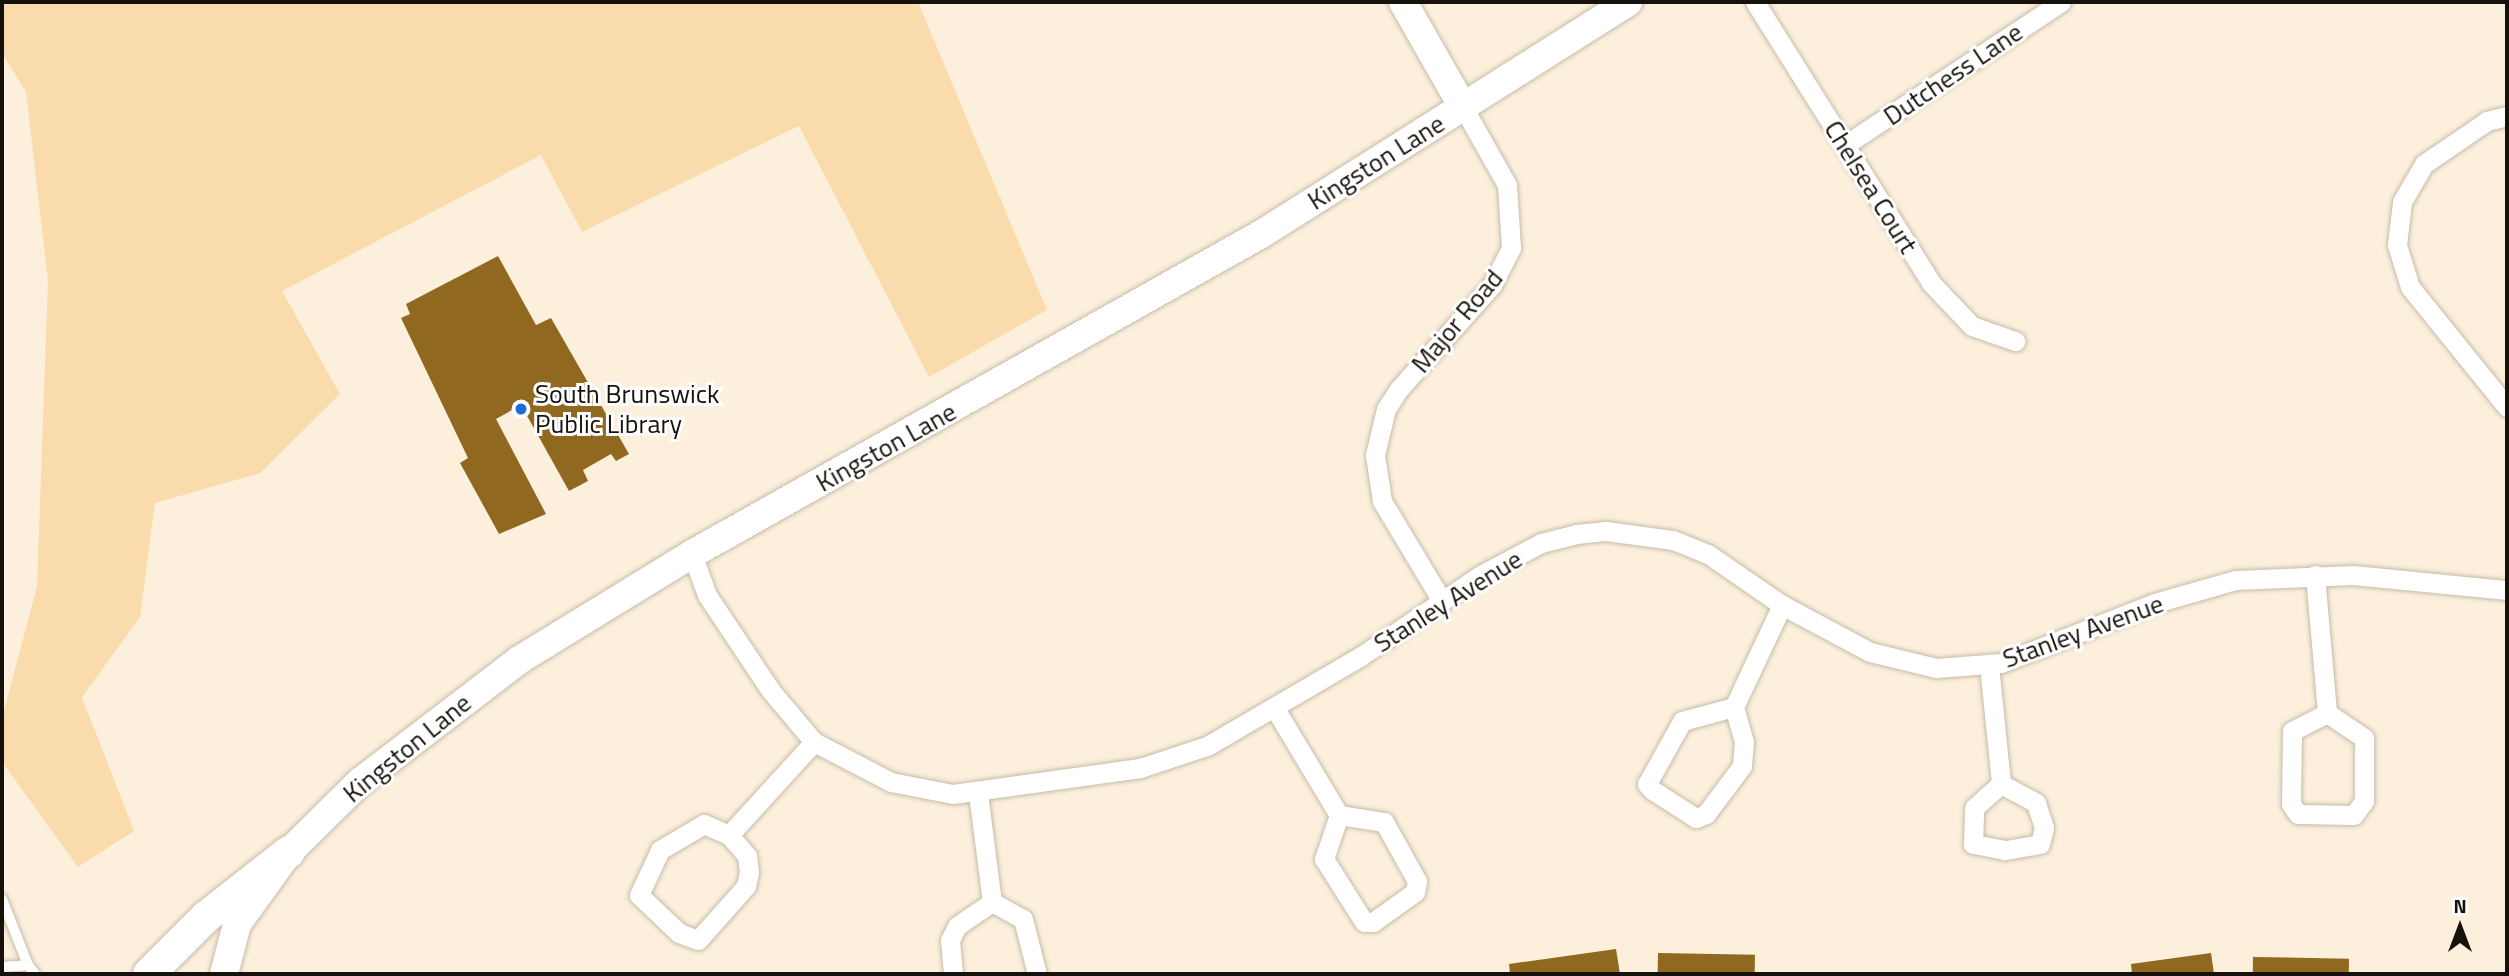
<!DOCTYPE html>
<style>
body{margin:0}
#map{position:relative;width:2509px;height:976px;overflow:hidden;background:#fcf0dd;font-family:"Titillium Web",sans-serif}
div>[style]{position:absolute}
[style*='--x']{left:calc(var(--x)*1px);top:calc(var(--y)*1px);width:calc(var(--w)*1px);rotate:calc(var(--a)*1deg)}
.green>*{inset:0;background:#fadbac}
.building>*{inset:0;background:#90681f;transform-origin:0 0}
.roads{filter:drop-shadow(0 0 2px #c7bba9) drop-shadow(0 0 2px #c7bba9)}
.lane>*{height:10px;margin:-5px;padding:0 5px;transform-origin:5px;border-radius:5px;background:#fff}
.street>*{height:19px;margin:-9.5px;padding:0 9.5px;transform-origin:9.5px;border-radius:9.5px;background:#fff}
.secondary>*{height:28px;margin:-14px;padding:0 14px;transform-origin:14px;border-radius:14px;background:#fff}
.primary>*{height:32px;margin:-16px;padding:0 16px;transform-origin:16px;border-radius:16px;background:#fff}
.dots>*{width:19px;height:19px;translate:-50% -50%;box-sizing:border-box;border:4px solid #fff;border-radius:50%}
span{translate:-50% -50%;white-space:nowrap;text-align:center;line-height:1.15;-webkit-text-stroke:6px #fff;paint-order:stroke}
.street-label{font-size:26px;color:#16110b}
.poi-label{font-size:26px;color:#16110b}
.left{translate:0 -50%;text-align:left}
.frame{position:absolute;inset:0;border:4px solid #16110b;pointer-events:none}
.north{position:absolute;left:2425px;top:892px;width:70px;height:70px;-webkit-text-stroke:5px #fff;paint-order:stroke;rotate:0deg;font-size:19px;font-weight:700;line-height:28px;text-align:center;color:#16110b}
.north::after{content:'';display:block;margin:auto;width:24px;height:32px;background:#16110b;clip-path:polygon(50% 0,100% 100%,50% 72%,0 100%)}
</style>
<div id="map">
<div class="green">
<div style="clip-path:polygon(2px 2px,918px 2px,1047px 310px,929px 377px,799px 126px,582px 232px,541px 155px,282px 291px,340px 394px,260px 473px,155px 503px,140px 617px,82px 697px,134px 831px,78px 867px,2px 762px,2px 718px,37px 587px,48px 281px,26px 92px,2px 53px)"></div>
</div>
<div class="building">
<div style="clip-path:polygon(498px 256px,536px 325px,551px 318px,629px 454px,616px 461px,611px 454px,583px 470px,588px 481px,569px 491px,521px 405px,496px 419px,546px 514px,499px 534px,460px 463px,468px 458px,401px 318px,410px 314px,406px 304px)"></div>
<div style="clip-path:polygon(1616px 949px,1620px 974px,1510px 974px,1509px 964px)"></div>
<div style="left:1658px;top:953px;width:97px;height:21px;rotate:1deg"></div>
<div style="clip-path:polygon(2211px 953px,2214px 974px,2132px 974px,2131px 964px)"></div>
<div style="left:2253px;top:957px;width:96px;height:17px;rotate:1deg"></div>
</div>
<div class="roads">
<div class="lane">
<div style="--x:2;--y:899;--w:71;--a:68.5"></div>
<div style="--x:2;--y:967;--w:26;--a:-4"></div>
<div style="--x:28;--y:965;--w:11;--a:52"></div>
</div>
<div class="street">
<div style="--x:1755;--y:2;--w:332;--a:57.9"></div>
<div style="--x:1931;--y:283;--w:59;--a:46.4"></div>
<div style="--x:1972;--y:326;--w:46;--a:19.2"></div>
<div style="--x:2507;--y:116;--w:21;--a:166"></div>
<div style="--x:2487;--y:121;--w:76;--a:145.7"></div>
<div style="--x:2424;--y:164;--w:44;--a:120.1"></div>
<div style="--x:2402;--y:202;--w:43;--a:96.6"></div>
<div style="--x:2397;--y:245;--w:44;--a:72.8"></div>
<div style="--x:2410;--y:287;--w:154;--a:51.1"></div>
<div style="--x:1845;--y:145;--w:259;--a:-33.5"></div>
<div style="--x:692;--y:554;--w:44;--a:69.9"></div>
<div style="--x:707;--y:595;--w:115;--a:56.3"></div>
<div style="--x:771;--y:691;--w:67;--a:49.9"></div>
<div style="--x:814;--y:742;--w:87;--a:27.5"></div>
<div style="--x:891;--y:782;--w:63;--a:11"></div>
<div style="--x:953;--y:794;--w:189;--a:-7.9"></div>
<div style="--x:1140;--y:768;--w:71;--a:-18.2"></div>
<div style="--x:1207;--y:746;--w:178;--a:-30.3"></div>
<div style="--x:1361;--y:656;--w:143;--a:-34.1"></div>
<div style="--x:1479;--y:576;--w:70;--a:-28"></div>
<div style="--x:1541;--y:543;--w:36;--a:-14"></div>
<div style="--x:1576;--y:534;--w:30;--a:-6"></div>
<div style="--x:1606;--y:531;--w:68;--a:7.7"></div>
<div style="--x:1673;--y:540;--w:38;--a:22"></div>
<div style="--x:1708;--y:554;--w:90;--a:34.6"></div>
<div style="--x:1782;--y:605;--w:100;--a:28.1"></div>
<div style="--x:1870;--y:652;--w:68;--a:13.6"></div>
<div style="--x:1936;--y:668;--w:65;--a:-4.4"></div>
<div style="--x:2001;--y:663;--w:165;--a:-21.3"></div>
<div style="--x:2155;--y:603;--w:84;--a:-15.9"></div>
<div style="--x:2236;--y:580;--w:117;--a:-2.4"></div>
<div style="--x:2353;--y:575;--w:155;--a:5.6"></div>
<div style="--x:2315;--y:575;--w:139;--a:85"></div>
<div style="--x:1442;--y:601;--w:117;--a:-121"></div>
<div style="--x:1382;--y:501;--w:47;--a:-98.7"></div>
<div style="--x:1375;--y:455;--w:47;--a:-76.6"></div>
<div style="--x:1386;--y:409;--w:24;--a:-57"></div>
<div style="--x:1399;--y:389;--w:140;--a:-48.2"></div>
<div style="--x:1492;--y:285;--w:42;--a:-62.8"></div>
<div style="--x:1511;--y:248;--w:63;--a:-93.6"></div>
<div style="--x:1507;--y:185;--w:90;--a:-119.4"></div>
<div style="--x:1989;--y:665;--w:120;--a:84.2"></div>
<div style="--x:1274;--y:707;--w:126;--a:59"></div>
<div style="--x:1734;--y:707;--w:36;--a:74"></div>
<div style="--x:1744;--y:742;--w:24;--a:95"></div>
<div style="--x:1742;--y:766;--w:60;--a:126.9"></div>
<div style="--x:1706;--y:814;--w:11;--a:158"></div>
<div style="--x:1696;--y:818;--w:52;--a:-147.5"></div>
<div style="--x:1652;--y:790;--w:8;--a:-130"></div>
<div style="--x:1647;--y:784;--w:72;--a:-60.9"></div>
<div style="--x:1682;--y:721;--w:54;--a:-15.1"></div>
<div style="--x:1734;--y:707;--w:113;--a:-64.8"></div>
<div style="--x:2327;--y:713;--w:45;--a:34"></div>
<div style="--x:2364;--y:738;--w:63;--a:90"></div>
<div style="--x:2364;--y:801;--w:17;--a:126"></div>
<div style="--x:2354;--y:815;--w:56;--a:-179"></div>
<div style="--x:2298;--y:814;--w:12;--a:-125"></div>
<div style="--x:2291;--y:804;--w:73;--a:-89.2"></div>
<div style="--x:2292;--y:731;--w:39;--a:-27"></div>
<div style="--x:2001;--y:784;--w:40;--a:28"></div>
<div style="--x:2036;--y:803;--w:26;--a:72"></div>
<div style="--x:2044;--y:828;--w:16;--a:104"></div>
<div style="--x:2040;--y:844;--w:36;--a:170"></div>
<div style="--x:2005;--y:850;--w:33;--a:-169"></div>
<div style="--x:1973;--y:844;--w:36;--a:-88"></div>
<div style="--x:1974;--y:808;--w:36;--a:-42"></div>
<div style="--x:978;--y:793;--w:110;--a:82.7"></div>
<div style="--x:1339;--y:815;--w:46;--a:8.8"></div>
<div style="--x:1384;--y:822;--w:68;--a:60.8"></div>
<div style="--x:1417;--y:881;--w:11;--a:100"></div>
<div style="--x:1415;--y:892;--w:52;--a:144.5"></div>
<div style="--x:1373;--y:922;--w:9;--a:180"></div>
<div style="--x:1364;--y:922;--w:75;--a:-122.4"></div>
<div style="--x:1324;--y:859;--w:46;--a:-71.2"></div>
<div style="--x:704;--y:824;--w:27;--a:24"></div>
<div style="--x:729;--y:835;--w:28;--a:49"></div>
<div style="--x:747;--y:856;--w:16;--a:83"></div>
<div style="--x:749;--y:872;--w:14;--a:102"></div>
<div style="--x:746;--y:886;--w:72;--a:131.6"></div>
<div style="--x:698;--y:940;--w:20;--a:-160"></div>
<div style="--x:679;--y:933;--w:55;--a:-136.5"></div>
<div style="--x:639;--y:895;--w:50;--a:-65"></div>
<div style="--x:660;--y:850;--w:51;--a:-30.6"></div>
<div style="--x:729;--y:835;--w:126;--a:-47.6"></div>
<div style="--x:953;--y:974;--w:34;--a:-95"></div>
<div style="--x:950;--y:940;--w:16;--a:-63"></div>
<div style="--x:957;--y:926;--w:42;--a:-34.4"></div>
<div style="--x:992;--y:902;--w:35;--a:29"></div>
<div style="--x:1023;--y:919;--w:57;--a:75.7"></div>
</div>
<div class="secondary">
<div style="--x:1403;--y:2;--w:121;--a:60.3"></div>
<div style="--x:224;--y:974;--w:52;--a:-75.4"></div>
<div style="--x:237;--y:924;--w:89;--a:-54.2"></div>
<div style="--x:289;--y:852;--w:101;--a:-44.6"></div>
<div style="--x:361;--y:781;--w:199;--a:-37.4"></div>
<div style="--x:519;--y:660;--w:203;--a:-31.5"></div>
<div style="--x:692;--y:554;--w:655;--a:-29.34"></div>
<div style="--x:1263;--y:233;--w:432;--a:-32.3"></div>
</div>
<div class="primary">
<div style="--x:149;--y:974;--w:81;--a:-45"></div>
<div style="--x:206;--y:917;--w:105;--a:-38.1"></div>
</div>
</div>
<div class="dots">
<div style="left:521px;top:409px;background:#1e6dd7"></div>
</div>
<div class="street-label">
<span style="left:1953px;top:74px;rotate:-34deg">Dutchess Lane</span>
<span style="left:1376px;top:162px;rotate:-32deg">Kingston Lane</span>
<span style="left:1871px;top:187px;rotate:58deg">Chelsea Court</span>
<span style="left:1457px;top:321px;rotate:-50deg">Major Road</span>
<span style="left:886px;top:447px;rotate:-29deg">Kingston Lane</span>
<span style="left:1448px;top:601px;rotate:-32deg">Stanley Avenue</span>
<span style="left:2083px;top:631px;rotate:-20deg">Stanley Avenue</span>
<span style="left:407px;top:748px;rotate:-39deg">Kingston Lane</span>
</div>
<div class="poi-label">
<span class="left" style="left:535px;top:409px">South Brunswick<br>Public Library</span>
</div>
<div class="frame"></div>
<div class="north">N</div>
</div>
